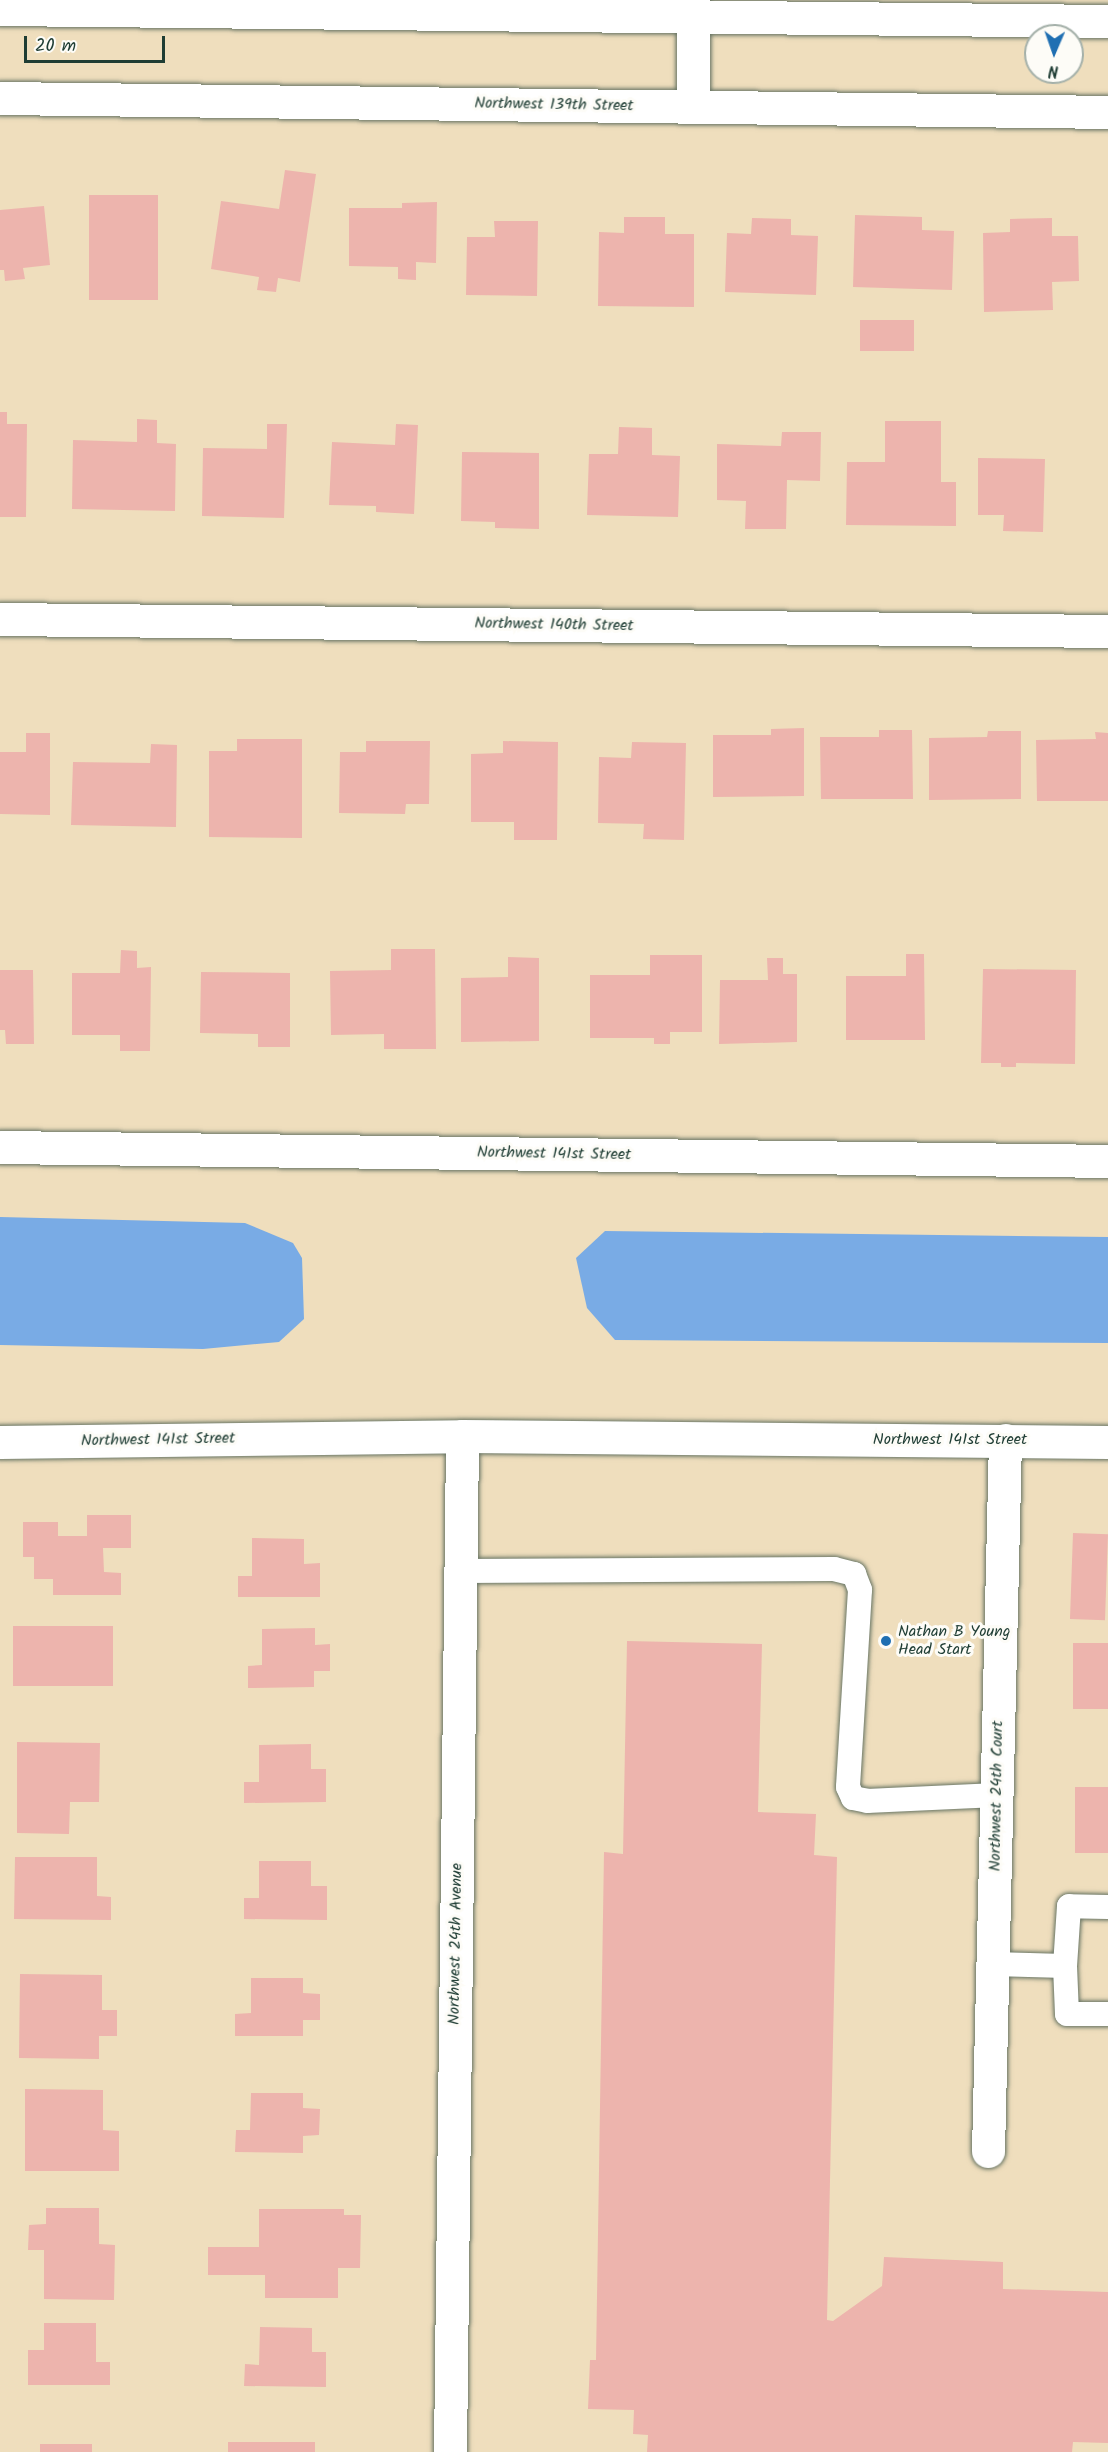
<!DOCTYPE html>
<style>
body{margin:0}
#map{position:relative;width:1108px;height:2452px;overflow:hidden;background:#efdebd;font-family:Kalam,sans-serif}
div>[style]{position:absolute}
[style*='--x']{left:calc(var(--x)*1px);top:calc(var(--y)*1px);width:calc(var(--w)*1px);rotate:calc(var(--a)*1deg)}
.water>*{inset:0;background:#79abe5}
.building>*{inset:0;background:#edb4ad;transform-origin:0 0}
.roads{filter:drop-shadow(0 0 2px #687564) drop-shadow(0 0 2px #687564)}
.lane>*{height:24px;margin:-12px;padding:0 12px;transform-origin:12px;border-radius:12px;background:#fff}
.street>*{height:33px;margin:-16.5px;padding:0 16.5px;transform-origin:16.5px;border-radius:16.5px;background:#fff}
.dots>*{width:16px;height:16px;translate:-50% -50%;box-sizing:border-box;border:3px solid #fdfcf7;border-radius:50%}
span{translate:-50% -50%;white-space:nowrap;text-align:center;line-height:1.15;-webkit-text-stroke:6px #fdfcf7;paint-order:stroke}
.street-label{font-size:16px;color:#1f3d34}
.poi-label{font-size:16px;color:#1f3d34}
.left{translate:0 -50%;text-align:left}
.north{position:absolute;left:1024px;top:24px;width:60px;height:60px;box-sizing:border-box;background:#fdfcf7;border:2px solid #a4b0a9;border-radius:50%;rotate:182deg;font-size:16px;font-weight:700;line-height:24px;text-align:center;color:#1f3d34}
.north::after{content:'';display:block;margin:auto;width:21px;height:27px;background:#1f6fb2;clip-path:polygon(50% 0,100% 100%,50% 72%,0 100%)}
.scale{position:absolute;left:24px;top:36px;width:141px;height:27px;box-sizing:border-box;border:3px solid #1f3d34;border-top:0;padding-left:8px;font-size:18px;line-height:21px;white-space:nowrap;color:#1f3d34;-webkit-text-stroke:4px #fdfcf7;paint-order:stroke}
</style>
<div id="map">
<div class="water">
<div style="clip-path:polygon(0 1217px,245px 1223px,293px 1243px,302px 1258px,304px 1319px,279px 1342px,203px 1349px,0 1345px)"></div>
<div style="clip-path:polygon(605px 1231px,1108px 1237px,1108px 1343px,615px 1340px,587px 1308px,576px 1258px)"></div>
</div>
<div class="building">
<div style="clip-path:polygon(285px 170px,316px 174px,300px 282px,278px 278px,276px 292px,257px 290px,259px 277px,211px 269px,221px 201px,279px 209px)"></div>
<div style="left:89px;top:195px;width:69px;height:105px"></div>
<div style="clip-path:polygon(437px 202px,436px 263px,416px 262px,416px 280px,398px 279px,398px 267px,349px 266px,349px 208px,402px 208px,402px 203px)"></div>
<div style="clip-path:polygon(44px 206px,50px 265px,23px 268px,25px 279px,5px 281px,4px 270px,0 270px,0 210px)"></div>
<div style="clip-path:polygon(855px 215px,922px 217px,922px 230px,954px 231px,952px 290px,853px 287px)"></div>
<div style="clip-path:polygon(624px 217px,665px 217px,665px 234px,694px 234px,694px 307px,598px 306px,599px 232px,624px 233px)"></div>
<div style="clip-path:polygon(752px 218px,791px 219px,791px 235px,818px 236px,816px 295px,725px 292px,727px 233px,751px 234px)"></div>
<div style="clip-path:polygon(1052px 218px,1052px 236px,1078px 236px,1079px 281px,1052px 282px,1053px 310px,984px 312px,983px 233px,1010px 232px,1010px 219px)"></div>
<div style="clip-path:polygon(494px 221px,538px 221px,537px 296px,466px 295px,467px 237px,495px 237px)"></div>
<div style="left:914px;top:320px;width:31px;height:54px;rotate:90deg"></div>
<div style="clip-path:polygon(0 412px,7px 412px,7px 424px,27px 424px,26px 517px,0 517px)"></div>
<div style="clip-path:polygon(137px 419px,157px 420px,157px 443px,176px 444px,175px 511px,72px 509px,73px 440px,137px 442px)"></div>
<div style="clip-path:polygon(885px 421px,941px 421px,941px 482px,956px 482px,956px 526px,846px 525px,847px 462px,885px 462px)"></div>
<div style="clip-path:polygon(267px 424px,287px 424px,284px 518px,202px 516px,203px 448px,267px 449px)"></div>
<div style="clip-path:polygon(396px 424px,418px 425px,414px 514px,376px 512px,376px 506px,329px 505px,332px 442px,395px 445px)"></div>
<div style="clip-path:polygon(619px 427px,652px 428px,652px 455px,680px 456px,678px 517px,587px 515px,589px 454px,618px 454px)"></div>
<div style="clip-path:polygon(782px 432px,821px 432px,820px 481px,787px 480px,786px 529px,745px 529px,746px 501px,717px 500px,717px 444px,781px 446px)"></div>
<div style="clip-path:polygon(462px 452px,539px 453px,539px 529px,495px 528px,495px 522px,461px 521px)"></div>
<div style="clip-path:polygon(978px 458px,1045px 459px,1043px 532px,1003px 531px,1004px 515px,978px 515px)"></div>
<div style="clip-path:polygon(804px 728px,804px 796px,713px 797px,713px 735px,771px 735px,771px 729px)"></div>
<div style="clip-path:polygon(879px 730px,912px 730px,913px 799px,821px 799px,820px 737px,879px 737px)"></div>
<div style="clip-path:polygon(988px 731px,1021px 731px,1021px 799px,929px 800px,929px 738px,987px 737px)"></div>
<div style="clip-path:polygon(1095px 732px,1108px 733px,1108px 801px,1037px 801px,1036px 740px,1096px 739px)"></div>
<div style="clip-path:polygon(26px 733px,50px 733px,50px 815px,0 814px,0 752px,26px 752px)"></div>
<div style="clip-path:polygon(237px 739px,302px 739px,302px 838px,209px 837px,209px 751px,237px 751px)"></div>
<div style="clip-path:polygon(366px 741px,430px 741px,429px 804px,406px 804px,405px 814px,339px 813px,340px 752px,366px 752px)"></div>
<div style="clip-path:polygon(503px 741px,558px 742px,557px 840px,514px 840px,514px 822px,471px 822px,471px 754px,503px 753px)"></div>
<div style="clip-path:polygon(632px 742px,686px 743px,684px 840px,643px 839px,644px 824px,598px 823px,599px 757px,631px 758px)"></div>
<div style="clip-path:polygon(151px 744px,177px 745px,176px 827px,71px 825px,73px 762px,150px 763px)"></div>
<div style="clip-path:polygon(391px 949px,435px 949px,436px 1049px,384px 1049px,384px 1034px,331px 1035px,330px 971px,391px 970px)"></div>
<div style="clip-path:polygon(121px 950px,137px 951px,137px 968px,151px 967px,150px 1051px,120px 1051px,120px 1035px,72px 1035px,72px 973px,120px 973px)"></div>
<div style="clip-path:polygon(906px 954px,924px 954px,925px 1040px,846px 1040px,846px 976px,906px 976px)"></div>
<div style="clip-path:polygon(650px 955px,702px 955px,702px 1032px,670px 1032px,670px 1044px,654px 1044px,654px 1038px,590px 1038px,590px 975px,650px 975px)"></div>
<div style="clip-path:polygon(508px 957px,539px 958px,539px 1041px,461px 1042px,461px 978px,508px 977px)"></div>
<div style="clip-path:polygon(767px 958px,783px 958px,783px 974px,797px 974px,797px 1042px,719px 1044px,720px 980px,768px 980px)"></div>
<div style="clip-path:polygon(983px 969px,1076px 970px,1075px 1064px,1016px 1063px,1016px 1067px,1001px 1067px,1001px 1063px,981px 1063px)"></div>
<div style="clip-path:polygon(0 970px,33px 970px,34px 1044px,6px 1044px,5px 1030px,0 1030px)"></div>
<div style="clip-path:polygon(201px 972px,290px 973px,290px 1047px,258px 1047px,258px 1034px,200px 1033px)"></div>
<div style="clip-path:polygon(87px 1515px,131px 1515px,131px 1548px,103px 1548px,104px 1572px,121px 1573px,121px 1595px,53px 1595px,53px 1579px,34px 1579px,34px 1557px,23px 1557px,23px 1522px,58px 1522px,58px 1536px,87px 1536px)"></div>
<div style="left:1073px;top:1533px;width:35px;height:86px;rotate:2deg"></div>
<div style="clip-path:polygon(252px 1538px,304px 1539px,304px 1564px,320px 1563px,320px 1597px,238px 1597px,238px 1576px,252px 1576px)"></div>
<div style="left:13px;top:1626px;width:100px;height:60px"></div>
<div style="clip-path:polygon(315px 1628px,315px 1645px,330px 1644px,330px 1671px,314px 1671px,314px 1687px,248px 1688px,248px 1666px,262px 1665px,262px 1629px)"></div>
<div style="clip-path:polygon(627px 1641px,762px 1644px,758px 1812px,816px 1814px,814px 1855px,837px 1857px,827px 2320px,833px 2321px,882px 2286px,884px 2257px,1003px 2262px,1003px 2289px,1108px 2292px,1108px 2443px,1073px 2442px,1072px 2452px,647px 2452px,648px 2435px,633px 2434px,634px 2410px,588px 2409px,590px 2360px,596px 2360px,604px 1852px,623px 1854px)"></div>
<div style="left:1073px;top:1643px;width:35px;height:66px"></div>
<div style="clip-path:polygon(17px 1742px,100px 1743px,99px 1802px,70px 1802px,69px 1834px,17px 1833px)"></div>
<div style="clip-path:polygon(311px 1744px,311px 1769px,326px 1769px,326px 1802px,244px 1803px,244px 1782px,259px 1782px,259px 1745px)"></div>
<div style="left:1075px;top:1787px;width:33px;height:66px"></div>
<div style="clip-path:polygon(15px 1857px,97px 1857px,97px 1896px,111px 1897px,111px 1920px,14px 1919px)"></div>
<div style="clip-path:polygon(259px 1861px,311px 1861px,311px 1886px,327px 1886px,327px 1920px,244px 1919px,244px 1898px,259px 1898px)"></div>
<div style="clip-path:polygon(20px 1974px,102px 1975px,102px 2010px,117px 2010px,117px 2036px,99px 2036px,99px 2059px,19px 2058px)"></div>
<div style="clip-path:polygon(251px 1978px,303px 1978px,303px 1993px,320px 1994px,320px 2020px,303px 2020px,303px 2036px,235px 2036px,235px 2014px,251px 2013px)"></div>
<div style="clip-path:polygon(25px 2089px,103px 2090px,103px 2130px,119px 2131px,119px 2171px,25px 2171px)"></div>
<div style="clip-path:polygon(251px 2093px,303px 2093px,303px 2108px,320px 2109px,319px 2135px,303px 2136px,303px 2153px,235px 2152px,236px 2130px,250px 2130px)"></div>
<div style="clip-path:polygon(46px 2208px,99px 2208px,99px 2244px,115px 2245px,114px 2300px,44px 2299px,44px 2250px,28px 2250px,29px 2225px,46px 2224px)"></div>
<div style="clip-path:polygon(259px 2209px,344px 2209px,344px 2215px,361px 2215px,360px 2268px,338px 2268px,338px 2298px,265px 2298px,265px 2275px,208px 2275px,208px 2247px,259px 2247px)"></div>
<div style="clip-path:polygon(44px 2323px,96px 2323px,96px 2362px,110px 2362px,110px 2385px,28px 2385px,28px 2350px,44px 2350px)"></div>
<div style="clip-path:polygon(260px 2327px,312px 2328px,312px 2352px,326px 2352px,326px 2387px,244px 2386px,245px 2364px,259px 2365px)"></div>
<div style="left:315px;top:2442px;width:10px;height:87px;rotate:90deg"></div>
<div style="left:40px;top:2444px;width:52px;height:8px"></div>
</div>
<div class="roads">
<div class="lane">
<div style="--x:461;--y:1571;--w:373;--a:-0.3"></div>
<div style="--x:834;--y:1569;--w:21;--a:14"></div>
<div style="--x:854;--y:1574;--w:17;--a:69"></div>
<div style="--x:860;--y:1590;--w:197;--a:93.5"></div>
<div style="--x:848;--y:1787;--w:12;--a:66"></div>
<div style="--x:853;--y:1798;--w:15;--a:11"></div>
<div style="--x:868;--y:1801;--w:128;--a:-2.7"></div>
<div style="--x:1108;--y:1907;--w:39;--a:-179"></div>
<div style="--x:1069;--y:1906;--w:60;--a:93.8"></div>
<div style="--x:1065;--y:1966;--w:48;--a:87.6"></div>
<div style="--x:1067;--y:2014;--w:41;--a:0"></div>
<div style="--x:993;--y:1964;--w:72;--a:1.6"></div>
</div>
<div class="street">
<div style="--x:0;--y:9;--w:1108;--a:0.62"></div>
<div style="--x:0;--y:98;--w:1108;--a:0.72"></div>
<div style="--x:693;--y:106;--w:106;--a:-90"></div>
<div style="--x:0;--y:619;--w:1108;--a:0.62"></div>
<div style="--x:0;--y:1147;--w:1108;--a:0.72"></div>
<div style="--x:0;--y:1442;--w:462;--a:-0.7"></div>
<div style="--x:462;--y:1436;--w:646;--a:0.53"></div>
<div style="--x:988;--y:2151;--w:711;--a:-88.63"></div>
<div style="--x:450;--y:2452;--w:1016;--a:-89.32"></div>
</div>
</div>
<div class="dots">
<div style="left:886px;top:1641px;background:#1f6fb2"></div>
</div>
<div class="street-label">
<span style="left:554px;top:105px;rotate:1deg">Northwest 139th Street</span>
<span style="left:554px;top:625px;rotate:1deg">Northwest 140th Street</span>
<span style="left:554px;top:1154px;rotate:1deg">Northwest 141st Street</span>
<span style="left:158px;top:1440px;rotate:-1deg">Northwest 141st Street</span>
<span style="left:950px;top:1440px">Northwest 141st Street</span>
<span style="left:997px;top:1796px;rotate:-89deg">Northwest 24th Court</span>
<span style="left:456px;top:1944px;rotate:-89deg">Northwest 24th Avenue</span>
</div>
<div class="poi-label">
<span class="left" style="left:898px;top:1641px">Nathan B Young<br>Head Start</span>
</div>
<div class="north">N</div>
<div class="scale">20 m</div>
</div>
